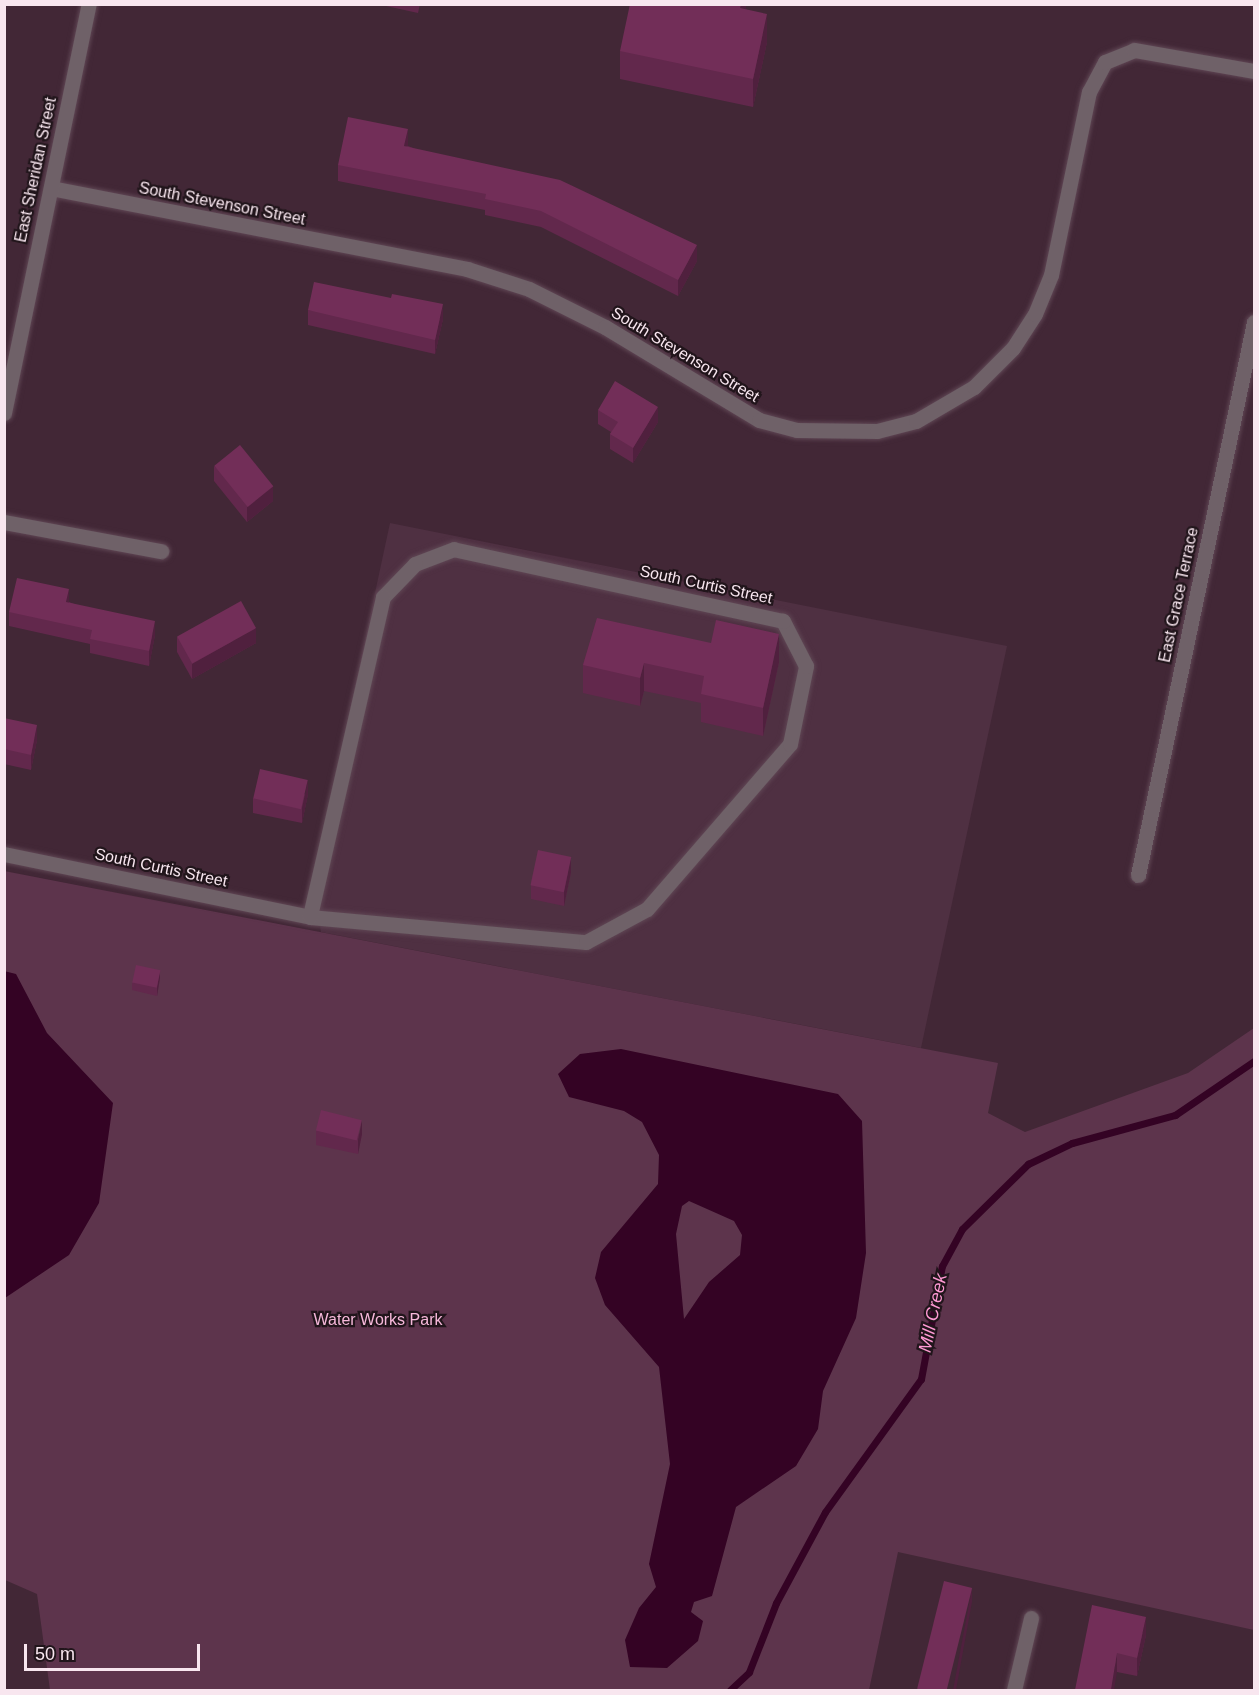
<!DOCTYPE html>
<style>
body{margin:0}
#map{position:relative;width:1259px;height:1695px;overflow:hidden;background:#422736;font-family:Arial,sans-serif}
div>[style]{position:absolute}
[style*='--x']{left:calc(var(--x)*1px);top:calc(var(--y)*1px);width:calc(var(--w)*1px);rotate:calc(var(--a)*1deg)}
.built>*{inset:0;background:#4f3042}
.green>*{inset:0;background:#5d344c}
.water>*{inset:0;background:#340324}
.stream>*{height:7px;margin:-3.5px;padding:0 3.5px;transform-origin:3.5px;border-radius:3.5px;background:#340324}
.roads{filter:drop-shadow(0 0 2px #5f4654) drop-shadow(0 0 2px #5f4654)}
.minor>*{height:15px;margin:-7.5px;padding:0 7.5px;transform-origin:7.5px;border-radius:7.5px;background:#6f6168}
.wall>*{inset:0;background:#62284c}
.shaded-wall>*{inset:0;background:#50203e}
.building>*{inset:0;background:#722e58;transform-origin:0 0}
span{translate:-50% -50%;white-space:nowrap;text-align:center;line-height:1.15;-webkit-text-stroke:4.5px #21151b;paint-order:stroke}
.street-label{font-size:16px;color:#f8e6ef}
.park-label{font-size:16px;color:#f6b8da}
.water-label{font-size:18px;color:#fe99d3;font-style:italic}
.frame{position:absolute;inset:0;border:6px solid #f8e6ef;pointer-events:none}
.scale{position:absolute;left:24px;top:1644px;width:176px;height:27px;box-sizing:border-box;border:3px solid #f8e6ef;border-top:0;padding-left:8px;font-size:18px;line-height:21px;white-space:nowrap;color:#f8e6ef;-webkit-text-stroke:4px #21151b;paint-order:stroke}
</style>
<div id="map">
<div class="built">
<div style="clip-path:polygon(390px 523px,1007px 646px,921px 1048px,321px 932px,313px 882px)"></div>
</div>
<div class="green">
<div style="clip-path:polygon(4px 871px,998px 1063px,988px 1113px,1025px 1132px,1188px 1073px,1254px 1028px,1254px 1630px,898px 1552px,869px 1690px,50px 1690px,37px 1594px,5px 1580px)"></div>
</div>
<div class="water">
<div style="clip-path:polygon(4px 971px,16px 974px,47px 1033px,113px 1103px,99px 1203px,69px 1255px,5px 1298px)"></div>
<div style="clip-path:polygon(evenodd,621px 1049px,838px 1094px,862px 1121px,866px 1253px,856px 1318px,823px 1391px,818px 1429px,796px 1466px,736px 1507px,712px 1596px,694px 1602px,691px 1612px,703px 1621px,698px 1641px,667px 1668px,630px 1667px,625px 1640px,639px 1608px,656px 1587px,649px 1564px,670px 1464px,659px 1367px,605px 1305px,595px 1278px,601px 1252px,658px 1184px,659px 1155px,642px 1122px,624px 1111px,569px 1097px,558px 1074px,580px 1054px,621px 1049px,689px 1201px,734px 1221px,742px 1235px,740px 1255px,709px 1282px,684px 1319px,676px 1234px,682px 1206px,689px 1201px)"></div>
</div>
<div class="stream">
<div style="--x:730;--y:1690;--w:26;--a:-43"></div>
<div style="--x:749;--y:1672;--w:74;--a:-68.6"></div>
<div style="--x:776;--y:1603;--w:103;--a:-61.7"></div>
<div style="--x:825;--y:1512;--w:164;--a:-54.2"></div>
<div style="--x:921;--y:1379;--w:115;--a:-79.5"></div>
<div style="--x:942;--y:1266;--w:42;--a:-61.6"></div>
<div style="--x:962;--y:1229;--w:93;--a:-44.6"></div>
<div style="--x:1028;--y:1164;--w:49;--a:-25.5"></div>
<div style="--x:1072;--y:1143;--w:107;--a:-15.2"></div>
<div style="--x:1175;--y:1115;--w:96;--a:-34.4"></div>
</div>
<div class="roads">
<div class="minor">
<div style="--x:51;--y:188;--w:424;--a:11"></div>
<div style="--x:467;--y:269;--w:65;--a:17.9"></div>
<div style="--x:529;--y:289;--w:85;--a:26.6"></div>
<div style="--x:605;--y:327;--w:180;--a:31.1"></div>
<div style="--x:759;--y:420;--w:39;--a:15"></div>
<div style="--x:797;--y:430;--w:80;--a:0.7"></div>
<div style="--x:877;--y:431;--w:40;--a:-14.4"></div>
<div style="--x:916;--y:421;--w:67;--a:-30.4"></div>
<div style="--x:974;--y:387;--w:55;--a:-45"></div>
<div style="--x:1013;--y:348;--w:40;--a:-57.1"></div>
<div style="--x:1035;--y:314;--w:42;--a:-67.7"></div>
<div style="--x:1051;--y:275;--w:187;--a:-78.3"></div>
<div style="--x:1089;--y:92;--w:34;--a:-62"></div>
<div style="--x:1105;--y:62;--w:31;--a:-22"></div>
<div style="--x:1134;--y:50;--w:122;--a:9.9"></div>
<div style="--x:4;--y:413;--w:418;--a:-78.3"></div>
<div style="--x:4;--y:522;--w:160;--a:10.5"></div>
<div style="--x:4;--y:854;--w:312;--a:11.6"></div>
<div style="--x:310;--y:917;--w:277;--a:5.2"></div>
<div style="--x:586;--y:942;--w:69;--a:-28.4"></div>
<div style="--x:647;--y:909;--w:218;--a:-49.1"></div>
<div style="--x:790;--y:744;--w:80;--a:-78.4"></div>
<div style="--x:806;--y:666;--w:51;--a:-117.1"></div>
<div style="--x:783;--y:621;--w:337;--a:-167.7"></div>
<div style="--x:454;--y:549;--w:42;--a:159"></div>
<div style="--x:415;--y:564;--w:46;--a:134.1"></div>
<div style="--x:383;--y:597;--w:328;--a:102.9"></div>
<div style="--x:1138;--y:875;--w:565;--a:-78.15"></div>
<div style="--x:1014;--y:1690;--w:74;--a:-76.7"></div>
</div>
</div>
<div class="wall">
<div style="clip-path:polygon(377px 4px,420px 4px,418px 13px)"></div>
<div style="clip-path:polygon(746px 4px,746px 9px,767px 42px,753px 107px,620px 79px,620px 51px)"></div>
<div style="clip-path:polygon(408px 146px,697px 261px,678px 296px,541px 227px,485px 215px,485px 210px,338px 181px,338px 165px)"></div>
<div style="clip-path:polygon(308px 310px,443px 319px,435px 354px,308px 325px)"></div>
<div style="clip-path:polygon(598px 410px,658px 422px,633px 463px,610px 449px,610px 434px,611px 432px,598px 424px)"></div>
<div style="clip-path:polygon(214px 466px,273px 501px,247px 522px,214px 481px)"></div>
<div style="clip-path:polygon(69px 602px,155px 635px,149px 666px,90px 653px,90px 644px,9px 626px,9px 612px)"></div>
<div style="clip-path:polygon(597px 618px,779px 662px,763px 736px,701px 722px,701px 703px,644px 691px,640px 706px,583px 693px,583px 665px)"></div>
<div style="clip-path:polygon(177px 637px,256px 643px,192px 679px,177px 652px)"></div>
<div style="clip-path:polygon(4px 718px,37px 740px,31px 770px,4px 764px)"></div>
<div style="clip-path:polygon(308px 794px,302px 823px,253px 813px,253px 798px)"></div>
<div style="clip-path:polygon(571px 872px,564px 906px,531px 899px,531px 885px)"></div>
<div style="clip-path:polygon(160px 978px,157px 996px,132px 990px,132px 983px)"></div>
<div style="clip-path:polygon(316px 1130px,362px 1134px,358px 1154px,316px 1145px)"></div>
<div style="clip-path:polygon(1092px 1605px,1146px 1635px,1137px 1676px,1117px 1672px)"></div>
</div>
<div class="shaded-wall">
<div style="clip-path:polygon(741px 4px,746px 4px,746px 11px,740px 8px)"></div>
<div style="clip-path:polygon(767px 14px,767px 42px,753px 107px,753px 79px)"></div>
<div style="clip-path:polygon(408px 129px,408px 146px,404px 146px)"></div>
<div style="clip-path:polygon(697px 245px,697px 261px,678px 296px,678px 280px)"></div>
<div style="clip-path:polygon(443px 304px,443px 319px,435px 354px,435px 340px)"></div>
<div style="clip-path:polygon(658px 407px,658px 422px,633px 463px,633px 448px)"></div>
<div style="clip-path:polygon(273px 486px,273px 501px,247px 522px,247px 507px)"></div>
<div style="clip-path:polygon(69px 589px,69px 604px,66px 602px)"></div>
<div style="clip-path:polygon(155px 621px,155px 635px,149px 666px,149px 651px)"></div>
<div style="clip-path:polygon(256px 628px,256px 643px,192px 679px,192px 664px)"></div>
<div style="clip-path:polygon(779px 634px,779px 662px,763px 736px,763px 708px)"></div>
<div style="clip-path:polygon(644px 663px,644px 691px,640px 706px,640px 678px)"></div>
<div style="clip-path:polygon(37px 725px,37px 740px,31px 770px,31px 755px)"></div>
<div style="clip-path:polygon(308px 780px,308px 794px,302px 823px,302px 808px)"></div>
<div style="clip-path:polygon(571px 857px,571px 872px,564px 906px,564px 892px)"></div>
<div style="clip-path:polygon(160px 970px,160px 978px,157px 996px,157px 988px)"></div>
<div style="clip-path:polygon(362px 1120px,362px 1134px,358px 1154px,358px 1140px)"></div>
<div style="clip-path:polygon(972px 1588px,972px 1602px,956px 1690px,953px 1690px)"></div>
<div style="clip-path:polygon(1146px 1617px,1146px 1635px,1137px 1676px,1137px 1658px)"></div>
<div style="clip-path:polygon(1117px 1653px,1117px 1672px,1114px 1690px,1111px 1690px)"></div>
</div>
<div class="building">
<div style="clip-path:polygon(630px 4px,741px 4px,740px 8px,767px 14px,753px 79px,620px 51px)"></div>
<div style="clip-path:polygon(348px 117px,408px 129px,404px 146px,560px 180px,697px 245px,678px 280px,541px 211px,485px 199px,486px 194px,338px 165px)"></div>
<div style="clip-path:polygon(314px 282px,391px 298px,392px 294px,443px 304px,435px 340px,308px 310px)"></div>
<div style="clip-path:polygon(615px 381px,658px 407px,633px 448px,610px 434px,618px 422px,598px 410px)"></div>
<div style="left:240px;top:445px;width:53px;height:33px;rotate:51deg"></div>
<div style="clip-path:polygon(17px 578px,69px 589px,66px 602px,155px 621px,149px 651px,90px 639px,92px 630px,9px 612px)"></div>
<div style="left:241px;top:601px;width:31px;height:73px;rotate:61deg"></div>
<div style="clip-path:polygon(597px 618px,711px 643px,716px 620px,779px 634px,763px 708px,701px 694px,704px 676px,644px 663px,640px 678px,583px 665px)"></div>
<div style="clip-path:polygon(4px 718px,37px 725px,31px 755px,4px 749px)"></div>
<div style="left:260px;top:769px;width:49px;height:30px;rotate:13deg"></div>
<div style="left:538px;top:850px;width:34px;height:36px;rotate:12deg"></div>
<div style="left:136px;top:965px;width:25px;height:18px;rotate:12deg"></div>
<div style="left:321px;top:1110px;width:42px;height:21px;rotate:14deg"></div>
<div style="left:944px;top:1581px;width:29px;height:111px;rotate:14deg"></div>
<div style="clip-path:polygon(1092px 1605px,1146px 1617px,1137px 1658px,1117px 1653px,1111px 1690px,1075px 1690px)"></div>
</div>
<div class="street-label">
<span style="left:36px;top:170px;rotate:-78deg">East Sheridan Street</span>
<span style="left:222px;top:204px;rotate:11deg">South Stevenson Street</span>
<span style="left:685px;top:355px;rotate:31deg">South Stevenson Street</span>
<span style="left:706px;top:585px;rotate:12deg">South Curtis Street</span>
<span style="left:1179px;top:595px;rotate:-78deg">East Grace Terrace</span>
<span style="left:161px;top:868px;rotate:12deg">South Curtis Street</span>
</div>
<div class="park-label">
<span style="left:378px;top:1320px">Water Works Park</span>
</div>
<div class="water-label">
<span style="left:933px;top:1313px;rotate:-78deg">Mill Creek</span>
</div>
<div class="frame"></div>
<div class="scale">50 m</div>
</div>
